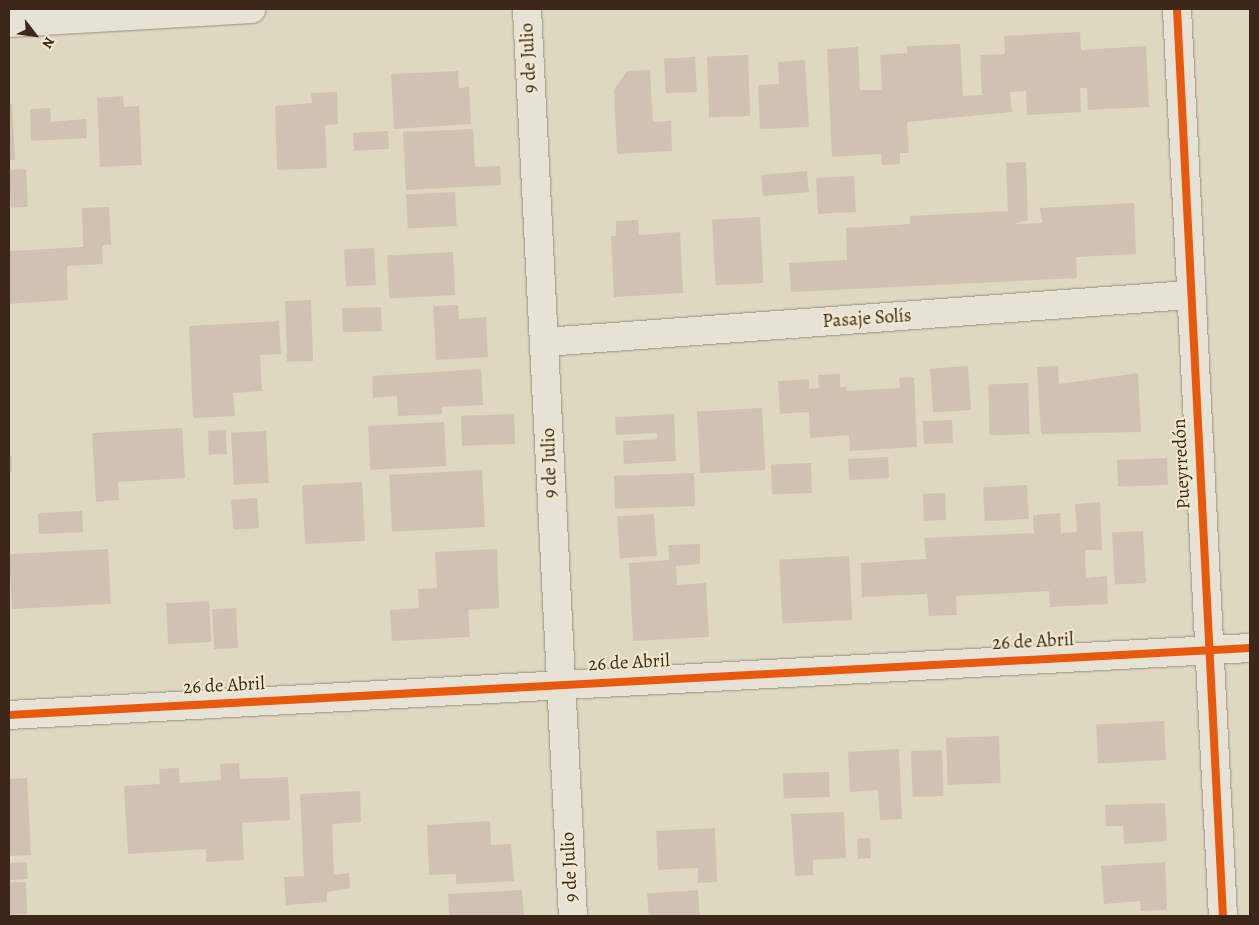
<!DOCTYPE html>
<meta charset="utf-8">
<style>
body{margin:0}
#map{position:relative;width:1259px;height:925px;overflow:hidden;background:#dfd8c1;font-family:Alegreya,serif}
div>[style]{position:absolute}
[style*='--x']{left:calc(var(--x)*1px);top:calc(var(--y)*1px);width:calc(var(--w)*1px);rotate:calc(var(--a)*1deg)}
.building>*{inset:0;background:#d1c1b2;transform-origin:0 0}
.roads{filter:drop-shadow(0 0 1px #968f81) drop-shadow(0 0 1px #968f81)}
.minor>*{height:28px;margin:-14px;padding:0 14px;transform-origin:14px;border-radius:14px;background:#e6e2d6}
.cycleway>*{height:8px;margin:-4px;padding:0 4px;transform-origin:4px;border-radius:4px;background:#e8590c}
span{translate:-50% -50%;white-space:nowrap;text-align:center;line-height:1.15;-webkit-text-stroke:4px #f3eace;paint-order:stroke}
.street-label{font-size:19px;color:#3c2719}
.frame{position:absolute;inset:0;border:10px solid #3c2719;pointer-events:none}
.north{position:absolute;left:10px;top:10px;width:50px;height:50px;-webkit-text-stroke:4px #f3eace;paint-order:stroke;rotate:120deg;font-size:14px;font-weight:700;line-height:20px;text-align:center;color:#3c2719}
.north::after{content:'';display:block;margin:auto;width:18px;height:22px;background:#3c2719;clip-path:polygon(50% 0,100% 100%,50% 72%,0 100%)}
</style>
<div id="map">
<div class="building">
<div style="clip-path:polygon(1080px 32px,1081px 50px,1146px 46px,1149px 107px,1088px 110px,1087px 88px,1080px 88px,1081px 112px,1027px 115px,1026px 91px,1010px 92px,1012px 112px,907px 122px,909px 153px,900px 153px,900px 164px,882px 165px,881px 154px,832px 157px,827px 49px,858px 47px,860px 90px,882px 90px,880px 55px,907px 53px,907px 46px,960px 44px,963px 96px,982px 95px,980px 55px,1005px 54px,1004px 36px)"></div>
<div style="left:748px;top:55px;width:61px;height:41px;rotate:88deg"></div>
<div style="left:695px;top:57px;width:35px;height:31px;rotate:87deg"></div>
<div style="clip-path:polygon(805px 60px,809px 127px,760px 129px,758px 85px,779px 84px,778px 62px)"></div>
<div style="clip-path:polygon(650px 70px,653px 122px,671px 121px,672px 151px,617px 154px,614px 90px,627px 71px)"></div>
<div style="clip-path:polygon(458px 71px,459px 88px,469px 87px,471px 124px,394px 129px,391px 74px)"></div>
<div style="clip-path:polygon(337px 92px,338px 124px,325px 125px,327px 168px,277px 170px,275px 106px,312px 103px,311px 93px)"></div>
<div style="clip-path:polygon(123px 96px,124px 107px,139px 106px,142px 165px,100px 167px,97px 98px)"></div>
<div style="clip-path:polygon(9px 104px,12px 104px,15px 160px,9px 160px)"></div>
<div style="clip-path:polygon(50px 108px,51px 122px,86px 119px,87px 138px,31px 141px,30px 109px)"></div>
<div style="clip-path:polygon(473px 129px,475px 167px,500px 166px,501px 185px,406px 190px,403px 132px)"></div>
<div style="left:388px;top:131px;width:18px;height:35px;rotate:87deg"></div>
<div style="clip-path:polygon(1026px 162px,1028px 220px,1014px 224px,1042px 223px,1040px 208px,1134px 203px,1136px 254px,1076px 257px,1077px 278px,791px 292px,789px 263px,847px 260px,846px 228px,910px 224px,910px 216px,1008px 211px,1006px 163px)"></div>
<div style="left:26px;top:169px;width:38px;height:17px;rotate:87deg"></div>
<div style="left:807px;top:171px;width:21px;height:46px;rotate:85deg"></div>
<div style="left:854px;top:176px;width:36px;height:38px;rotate:87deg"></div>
<div style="left:455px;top:192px;width:34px;height:49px;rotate:87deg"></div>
<div style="clip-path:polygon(109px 207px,111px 245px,102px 245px,103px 264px,67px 266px,68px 300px,9px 304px,9px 251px,83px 247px,82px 208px)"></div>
<div style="left:760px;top:217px;width:66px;height:48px;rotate:87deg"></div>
<div style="clip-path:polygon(638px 220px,639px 235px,680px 232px,683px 293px,614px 297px,611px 236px,616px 236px,616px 221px)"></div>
<div style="left:374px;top:248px;width:37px;height:30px;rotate:87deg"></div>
<div style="left:453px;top:252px;width:43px;height:66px;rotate:87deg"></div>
<div style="left:311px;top:300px;width:61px;height:26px;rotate:88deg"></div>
<div style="clip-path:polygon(458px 305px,459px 319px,486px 317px,488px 357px,436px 360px,433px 306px)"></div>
<div style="left:381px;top:307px;width:24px;height:39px;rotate:88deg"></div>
<div style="clip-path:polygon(279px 321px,281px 354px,260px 355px,262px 391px,233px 393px,235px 416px,193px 418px,189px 326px)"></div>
<div style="left:968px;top:366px;width:44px;height:38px;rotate:86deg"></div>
<div style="clip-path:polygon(1058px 366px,1059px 384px,1138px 373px,1141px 432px,1041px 434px,1037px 367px)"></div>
<div style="clip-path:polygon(481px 369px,483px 405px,442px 407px,442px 414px,398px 416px,397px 396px,373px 398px,372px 376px)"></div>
<div style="clip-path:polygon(840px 374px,840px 387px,846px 387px,847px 391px,900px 388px,899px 378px,914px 377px,917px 447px,850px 451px,849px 435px,810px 438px,809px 412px,780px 414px,778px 381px,809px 379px,809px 389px,819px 388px,818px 375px)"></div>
<div style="left:1028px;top:383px;width:51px;height:40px;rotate:88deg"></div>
<div style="left:762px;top:408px;width:62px;height:65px;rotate:87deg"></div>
<div style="left:514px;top:414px;width:30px;height:53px;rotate:88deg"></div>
<div style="clip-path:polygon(674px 414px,676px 461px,624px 464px,623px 441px,657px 439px,657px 433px,616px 435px,615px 417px)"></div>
<div style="left:952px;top:420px;width:23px;height:29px;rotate:88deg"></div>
<div style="left:444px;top:422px;width:44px;height:76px;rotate:87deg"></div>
<div style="clip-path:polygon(182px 428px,185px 478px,118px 482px,119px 500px,96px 502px,92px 433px)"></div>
<div style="left:226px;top:430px;width:24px;height:18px;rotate:88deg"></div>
<div style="left:266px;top:431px;width:52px;height:35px;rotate:87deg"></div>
<div style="left:9px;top:456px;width:3px;height:16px"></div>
<div style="left:888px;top:457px;width:21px;height:40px;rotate:87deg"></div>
<div style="left:1167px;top:458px;width:27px;height:50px;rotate:88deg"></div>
<div style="left:811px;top:463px;width:30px;height:40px;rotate:88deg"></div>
<div style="left:482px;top:470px;width:57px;height:93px;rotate:87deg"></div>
<div style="left:694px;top:473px;width:33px;height:80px;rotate:88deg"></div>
<div style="left:362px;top:482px;width:59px;height:60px;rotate:87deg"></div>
<div style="left:1027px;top:485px;width:34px;height:44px;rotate:87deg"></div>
<div style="left:945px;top:493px;width:27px;height:22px;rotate:88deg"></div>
<div style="left:257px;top:498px;width:30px;height:26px;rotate:86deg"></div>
<div style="clip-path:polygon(1100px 502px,1102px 550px,1085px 550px,1086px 578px,1107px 576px,1108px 604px,1050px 607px,1049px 591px,973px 595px,956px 596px,957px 615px,929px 616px,927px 594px,862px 597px,861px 563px,926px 559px,924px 538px,1034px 533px,1033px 515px,1060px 513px,1061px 533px,1077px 532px,1075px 504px)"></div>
<div style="left:82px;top:511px;width:21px;height:44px;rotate:87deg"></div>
<div style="left:654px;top:514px;width:42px;height:37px;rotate:86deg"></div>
<div style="left:1143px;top:531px;width:52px;height:31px;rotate:87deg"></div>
<div style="clip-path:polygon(700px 544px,700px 564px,676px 566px,677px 585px,706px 583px,709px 637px,633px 641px,629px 563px,669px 560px,668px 545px)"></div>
<div style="left:108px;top:549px;width:55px;height:99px;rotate:87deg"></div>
<div style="clip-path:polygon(497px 549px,499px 608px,468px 610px,470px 637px,392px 641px,390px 610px,419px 608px,418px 589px,437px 588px,435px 552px)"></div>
<div style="left:849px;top:556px;width:64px;height:70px;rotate:87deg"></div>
<div style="left:209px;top:601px;width:41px;height:43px;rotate:87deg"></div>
<div style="left:236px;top:608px;width:40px;height:24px;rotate:87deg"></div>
<div style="left:1164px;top:721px;width:39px;height:68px;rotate:87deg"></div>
<div style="left:999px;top:736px;width:47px;height:53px;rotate:88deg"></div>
<div style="clip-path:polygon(899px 749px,902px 819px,880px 820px,878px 790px,850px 792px,848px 752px)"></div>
<div style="left:942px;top:750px;width:46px;height:31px;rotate:88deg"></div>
<div style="clip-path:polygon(239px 763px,240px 779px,288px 777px,290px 820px,242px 823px,244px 860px,206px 862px,206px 849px,128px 854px,124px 786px,160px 784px,159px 769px,179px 768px,180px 783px,221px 780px,220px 764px)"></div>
<div style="left:829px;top:772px;width:25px;height:46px;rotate:88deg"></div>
<div style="clip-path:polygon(27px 778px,31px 855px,9px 856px,9px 779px)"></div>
<div style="clip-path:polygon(360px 791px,361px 822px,332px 824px,334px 875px,349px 873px,350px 888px,327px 892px,327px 902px,286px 905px,284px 877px,304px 876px,300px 794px)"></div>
<div style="clip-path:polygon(1165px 803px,1167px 841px,1124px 844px,1123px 826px,1106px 826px,1105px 805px)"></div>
<div style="clip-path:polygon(844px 812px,846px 858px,813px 860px,813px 875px,795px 876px,791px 814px)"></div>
<div style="clip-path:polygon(490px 821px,491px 845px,511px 844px,514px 881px,456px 884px,456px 874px,429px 875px,427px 825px)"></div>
<div style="clip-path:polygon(715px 828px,717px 882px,698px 883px,698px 868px,658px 870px,656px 831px)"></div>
<div style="left:870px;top:838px;width:20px;height:13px;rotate:87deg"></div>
<div style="left:27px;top:862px;width:17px;height:18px;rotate:87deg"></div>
<div style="clip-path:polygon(1165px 862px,1167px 910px,1141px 911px,1140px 901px,1104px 904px,1101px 866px)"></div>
<div style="left:26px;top:882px;width:32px;height:17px;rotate:88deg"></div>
<div style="clip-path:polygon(522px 890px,524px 916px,449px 916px,448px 894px)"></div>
<div style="left:698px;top:890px;width:26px;height:51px;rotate:86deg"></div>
</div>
<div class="roads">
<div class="minor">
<div style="--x:527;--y:9;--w:908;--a:87.1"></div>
<div style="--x:1177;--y:9;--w:908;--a:87.1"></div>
<div style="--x:9;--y:23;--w:243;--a:-3.3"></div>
<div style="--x:545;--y:342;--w:645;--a:-4.18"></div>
<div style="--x:9;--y:715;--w:1243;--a:-3.09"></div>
</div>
</div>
<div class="cycleway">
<div style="--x:1177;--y:9;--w:908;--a:87.1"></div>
<div style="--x:9;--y:715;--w:1243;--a:-3.09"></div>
</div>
<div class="street-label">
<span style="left:529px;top:58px;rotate:-93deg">9 de Julio</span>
<span style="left:867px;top:319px;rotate:-4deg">Pasaje Solís</span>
<span style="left:550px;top:463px;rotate:-92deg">9 de Julio</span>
<span style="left:1182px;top:464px;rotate:-93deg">Pueyrredón</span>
<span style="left:1033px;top:642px;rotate:-3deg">26 de Abril</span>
<span style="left:629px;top:663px;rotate:-3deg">26 de Abril</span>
<span style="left:224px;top:686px;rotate:-3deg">26 de Abril</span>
<span style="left:570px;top:867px;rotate:-93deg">9 de Julio</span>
</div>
<div class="frame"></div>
<div class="north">N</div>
</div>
